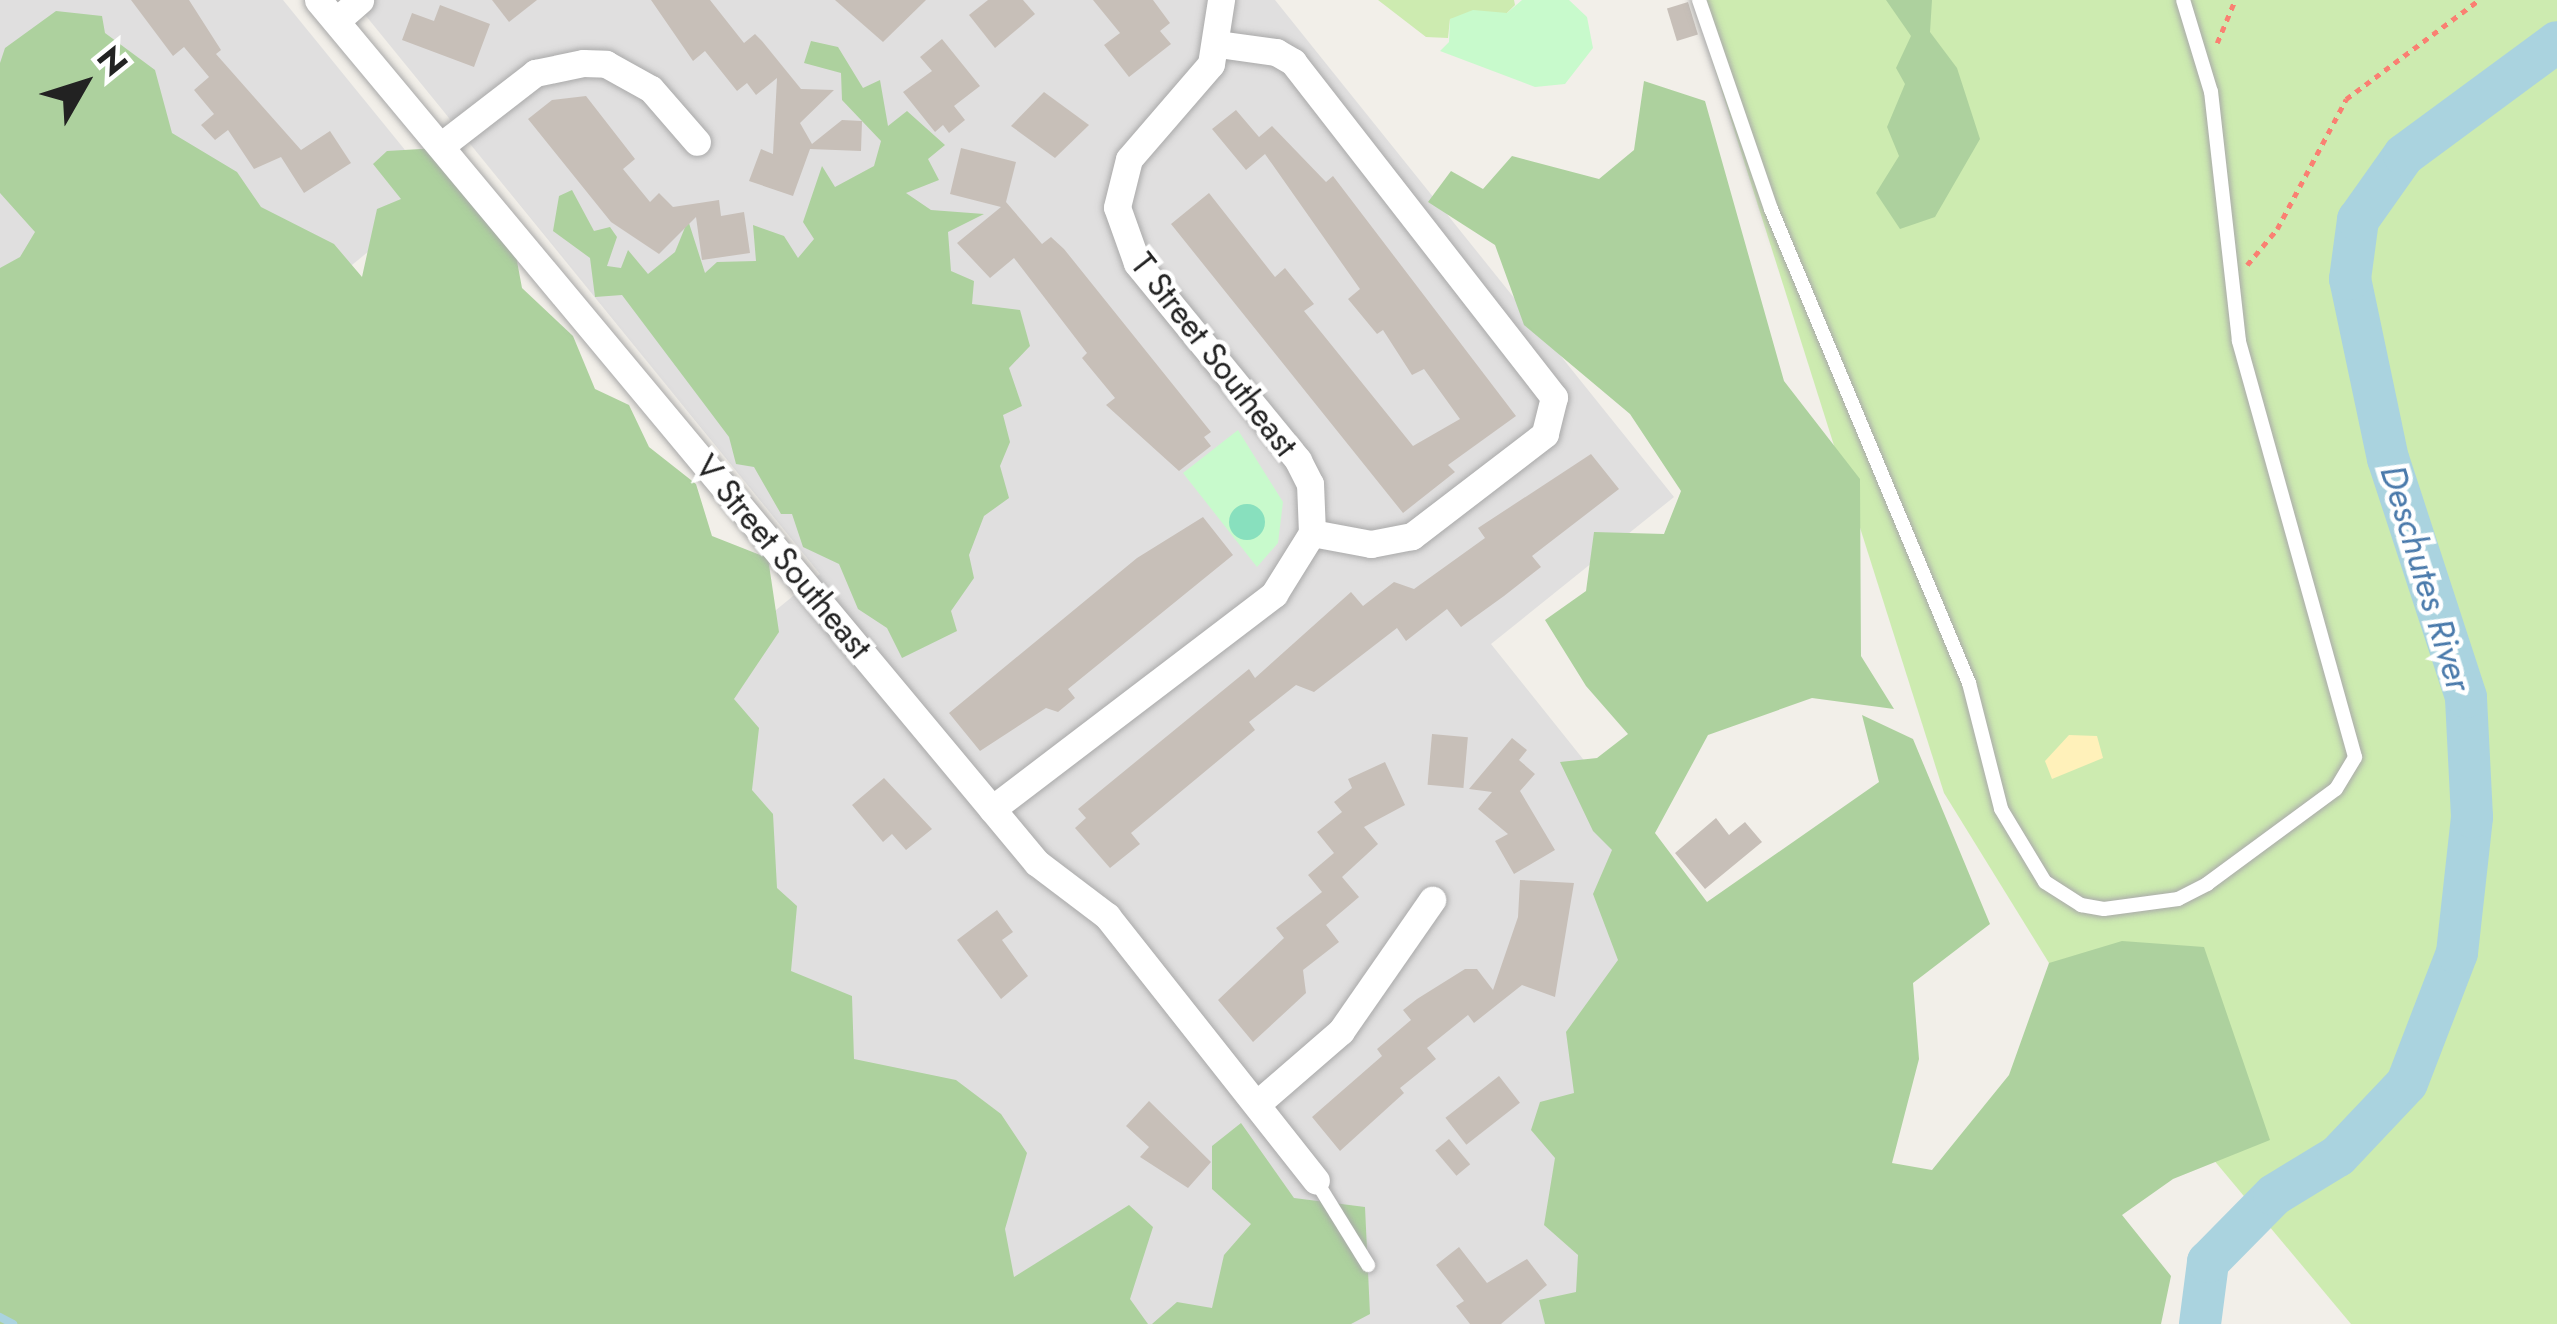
<!DOCTYPE html>
<style>
body{margin:0}
#map{position:relative;width:2557px;height:1324px;overflow:hidden;background:#f2efe9;font-family:Jost,sans-serif}
div>[style]{position:absolute}
[style*='--x']{left:calc(var(--x)*1px);top:calc(var(--y)*1px);width:calc(var(--w)*1px);rotate:calc(var(--a)*1deg)}
.residential>*{inset:0;background:#e0dfdf}
.grass>*{inset:0;background:#cdebb0}
.forest>*{inset:0;background:#add19e}
.sand>*{inset:0;background:#fff1ba}
.park>*{inset:0;background:#c8facc}
.pitch>*{inset:0;background:#88e0be}
.round{border-radius:50%}
.stream>*{height:8px;margin:-4px;padding:0 4px;transform-origin:4px;border-radius:4px;background:#aad3df}
.river>*{height:42px;margin:-21px;padding:0 21px;transform-origin:21px;border-radius:21px;background:#aad3df}
.building>*{inset:0;background:#c7bfb8;transform-origin:0 0}
.path>*{height:4.5px;margin-top:-2.25px;transform-origin:0;background:repeating-linear-gradient(90deg,#fa8072 0 6px,transparent 0 12px)}
.roads{filter:drop-shadow(0 0 3px #a9a9a9) drop-shadow(0 0 3px #a9a9a9)}
.lane>*{height:14px;margin:-7px;padding:0 7px;transform-origin:7px;border-radius:7px;background:#fff}
.street>*{height:27px;margin:-13.5px;padding:0 13.5px;transform-origin:13.5px;border-radius:13.5px;background:#fff}
span{translate:-50% -50%;white-space:nowrap;text-align:center;line-height:1.15;-webkit-text-stroke:9px #fff;paint-order:stroke}
.street-label{font-size:33px;color:#222}
.water-label{font-size:36px;color:#4a7aab;font-style:italic}
.north{position:absolute;left:24px;top:24px;width:120px;height:120px;-webkit-text-stroke:9px #fff;paint-order:stroke;rotate:51deg;font-size:33px;font-weight:700;line-height:48px;text-align:center;color:#222}
.north::after{content:'';display:block;margin:auto;width:42px;height:54px;background:#222;clip-path:polygon(50% 0,100% 100%,50% 72%,0 100%)}
</style>
<div id="map">
<div class="residential">
<div style="clip-path:polygon(0 0,283px 0,440px 193px,303px 305px,0 290px)"></div>
<div style="clip-path:polygon(353px 0,1275px 0,1674px 497px,1491px 644px,1847px 1089px,1550px 1324px,799px 1324px,618px 739px,820px 574px)"></div>
</div>
<div class="grass">
<div style="clip-path:polygon(1378px 0,1514px 0,1515px 5px,1507px 13px,1450px 19px,1448px 38px,1426px 37px)"></div>
<div style="clip-path:polygon(1693px 0,2557px 0,2557px 1324px,2351px 1324px,2049px 963px,1944px 793px)"></div>
</div>
<div class="forest">
<div style="clip-path:polygon(1886px 0,1932px 0,1930px 32px,1957px 68px,1980px 139px,1935px 217px,1900px 229px,1876px 193px,1899px 156px,1887px 127px,1905px 84px,1896px 68px,1911px 36px)"></div>
<div style="clip-path:polygon(56px 11px,102px 16px,105px 33px,155px 70px,172px 133px,237px 172px,261px 207px,334px 244px,362px 277px,377px 209px,401px 199px,373px 164px,387px 151px,438px 148px,514px 245px,522px 288px,573px 336px,595px 389px,629px 405px,649px 447px,696px 484px,712px 536px,768px 558px,779px 632px,734px 699px,759px 728px,752px 790px,773px 814px,777px 888px,797px 906px,791px 971px,852px 996px,854px 1059px,956px 1080px,1001px 1114px,1027px 1153px,1005px 1229px,1014px 1277px,1129px 1205px,1153px 1227px,1130px 1299px,1148px 1324px,0 1324px,0 268px,20px 257px,35px 232px,0 193px,0 63px,5px 48px)"></div>
<div style="clip-path:polygon(811px 41px,838px 47px,863px 88px,880px 80px,888px 126px,907px 111px,945px 145px,928px 159px,939px 180px,906px 193px,931px 210px,984px 214px,948px 232px,951px 271px,974px 281px,972px 304px,1020px 310px,1030px 346px,1009px 368px,1022px 406px,1003px 415px,1010px 442px,1000px 466px,1009px 498px,984px 516px,969px 555px,974px 578px,951px 611px,957px 631px,902px 658px,887px 628px,858px 609px,839px 564px,803px 547px,792px 514px,781px 514px,754px 467px,736px 464px,729px 437px,622px 295px,595px 297px,590px 258px,553px 231px,559px 196px,572px 190px,594px 231px,610px 227px,617px 237px,607px 266px,621px 268px,628px 250px,648px 274px,675px 252px,688px 220px,705px 273px,717px 262px,756px 261px,753px 225px,784px 236px,798px 258px,814px 239px,803px 222px,822px 166px,835px 187px,874px 166px,881px 141px,842px 100px,841px 73px,804px 63px)"></div>
<div style="clip-path:polygon(1644px 81px,1705px 101px,1784px 381px,1860px 479px,1861px 656px,1894px 709px,1812px 698px,1708px 735px,1655px 833px,1707px 902px,1879px 782px,1862px 715px,1913px 739px,1990px 924px,1913px 983px,1919px 1059px,1892px 1163px,1932px 1170px,2009px 1075px,2049px 963px,2122px 941px,2204px 947px,2270px 1140px,2173px 1179px,2122px 1215px,2171px 1276px,2161px 1324px,1545px 1324px,1539px 1300px,1576px 1292px,1578px 1255px,1544px 1225px,1555px 1158px,1531px 1130px,1540px 1102px,1574px 1093px,1566px 1032px,1618px 960px,1593px 894px,1612px 850px,1593px 831px,1560px 762px,1597px 758px,1628px 734px,1586px 686px,1545px 620px,1586px 591px,1594px 532px,1664px 534px,1681px 491px,1630px 414px,1524px 325px,1495px 245px,1428px 202px,1451px 171px,1483px 189px,1512px 156px,1599px 179px,1634px 150px)"></div>
<div style="clip-path:polygon(1241px 1123px,1294px 1198px,1365px 1207px,1370px 1314px,1351px 1324px,1152px 1324px,1177px 1302px,1212px 1308px,1224px 1255px,1251px 1224px,1212px 1189px,1212px 1146px)"></div>
</div>
<div class="sand">
<div style="clip-path:polygon(2069px 735px,2097px 736px,2103px 758px,2052px 779px,2045px 761px)"></div>
</div>
<div class="park">
<div style="clip-path:polygon(1522px 0,1569px 0,1587px 17px,1593px 48px,1565px 84px,1535px 87px,1440px 51px,1449px 42px,1450px 19px,1473px 10px,1507px 13px)"></div>
<div style="clip-path:polygon(1238px 430px,1283px 502px,1278px 543px,1257px 567px,1183px 473px)"></div>
</div>
<div class="pitch">
<div class="round" style="left:1229px;top:504px;width:36px;height:36px"></div>
</div>
<div class="stream">
<div style="--x:0;--y:1317;--w:15;--a:28"></div>
</div>
<div class="river">
<div style="--x:2200;--y:1324;--w:63;--a:-82.6"></div>
<div style="--x:2208;--y:1262;--w:94;--a:-45.4"></div>
<div style="--x:2274;--y:1195;--w:75;--a:-31.4"></div>
<div style="--x:2338;--y:1156;--w:100;--a:-46.6"></div>
<div style="--x:2407;--y:1083;--w:139;--a:-69"></div>
<div style="--x:2457;--y:953;--w:137;--a:-83.7"></div>
<div style="--x:2472;--y:817;--w:120;--a:-92.9"></div>
<div style="--x:2466;--y:697;--w:250;--a:-108.1"></div>
<div style="--x:2388;--y:459;--w:184;--a:-101.9"></div>
<div style="--x:2350;--y:279;--w:60;--a:-82.3"></div>
<div style="--x:2358;--y:220;--w:80;--a:-54.7"></div>
<div style="--x:2404;--y:155;--w:190;--a:-36.4"></div>
</div>
<div class="building">
<div style="clip-path:polygon(131px 0,189px 0,221px 50px,216px 54px,301px 150px,330px 131px,351px 163px,304px 193px,281px 157px,254px 169px,228px 130px,215px 140px,201px 125px,214px 114px,194px 90px,209px 77px,184px 47px,173px 56px)"></div>
<div style="clip-path:polygon(492px 0,537px 0,509px 22px)"></div>
<div style="clip-path:polygon(651px 0,710px 0,744px 43px,755px 34px,762px 41px,801px 89px,834px 90px,800px 123px,812px 144px,842px 120px,862px 121px,861px 151px,810px 149px,793px 196px,749px 181px,761px 149px,773px 154px,777px 78px,756px 95px,747px 83px,737px 91px,705px 51px,693px 61px)"></div>
<div style="clip-path:polygon(835px 0,926px 0,883px 42px)"></div>
<div style="clip-path:polygon(988px 0,1023px 0,1035px 14px,995px 48px,969px 15px)"></div>
<div style="clip-path:polygon(1093px 0,1153px 0,1170px 23px,1160px 31px,1171px 44px,1129px 77px,1104px 45px,1120px 33px)"></div>
<div style="left:1688px;top:2px;width:34px;height:22px;rotate:73deg"></div>
<div style="clip-path:polygon(440px 5px,490px 24px,474px 67px,402px 40px,412px 13px,434px 21px)"></div>
<div style="clip-path:polygon(942px 39px,980px 86px,954px 106px,965px 120px,949px 133px,943px 125px,935px 132px,903px 92px,932px 71px,920px 57px)"></div>
<div style="clip-path:polygon(1044px 92px,1089px 125px,1055px 158px,1011px 126px)"></div>
<div style="clip-path:polygon(586px 96px,635px 159px,623px 169px,650px 202px,659px 193px,673px 207px,719px 200px,721px 216px,744px 212px,750px 253px,702px 260px,696px 217px,659px 254px,611px 222px,528px 119px,552px 100px)"></div>
<div style="clip-path:polygon(1236px 110px,1259px 137px,1272px 126px,1326px 182px,1333px 176px,1516px 416px,1448px 465px,1455px 472px,1403px 513px,1171px 224px,1209px 193px,1275px 277px,1285px 268px,1314px 304px,1304px 311px,1413px 446px,1460px 419px,1424px 369px,1412px 375px,1383px 330px,1377px 334px,1348px 299px,1360px 289px,1265px 154px,1246px 170px,1212px 129px)"></div>
<div style="clip-path:polygon(961px 148px,1016px 162px,1006px 202px,1042px 244px,1051px 237px,1064px 249px,1211px 432px,1204px 437px,1211px 446px,1179px 471px,1106px 405px,1115px 398px,1082px 358px,1087px 353px,1014px 258px,990px 278px,957px 243px,1001px 207px,950px 194px)"></div>
<div style="clip-path:polygon(1591px 454px,1619px 489px,1532px 556px,1541px 567px,1504px 596px,1461px 627px,1447px 609px,1406px 641px,1397px 628px,1314px 692px,1296px 685px,1249px 722px,1255px 730px,1131px 833px,1140px 844px,1110px 868px,1075px 828px,1086px 818px,1078px 809px,1249px 669px,1255px 678px,1351px 592px,1363px 606px,1394px 582px,1414px 589px,1485px 538px,1478px 528px)"></div>
<div style="clip-path:polygon(1203px 517px,1233px 555px,1068px 689px,1075px 698px,1058px 712px,1046px 708px,980px 751px,949px 713px,1137px 558px)"></div>
<div style="left:1432px;top:734px;width:36px;height:51px;rotate:5deg"></div>
<div style="clip-path:polygon(1512px 738px,1527px 750px,1519px 760px,1535px 774px,1520px 791px,1555px 850px,1514px 874px,1495px 841px,1508px 834px,1478px 809px,1492px 792px,1469px 789px)"></div>
<div style="clip-path:polygon(1385px 762px,1405px 805px,1364px 827px,1378px 844px,1342px 877px,1359px 897px,1326px 925px,1339px 942px,1303px 970px,1306px 993px,1253px 1042px,1218px 1000px,1284px 938px,1276px 928px,1322px 892px,1308px 875px,1334px 853px,1317px 832px,1342px 812px,1334px 802px,1352px 788px,1348px 779px)"></div>
<div style="clip-path:polygon(884px 778px,932px 829px,906px 850px,892px 834px,883px 842px,852px 805px)"></div>
<div style="clip-path:polygon(1716px 818px,1729px 835px,1745px 822px,1762px 842px,1705px 889px,1675px 853px)"></div>
<div style="clip-path:polygon(1520px 880px,1574px 883px,1555px 997px,1522px 985px,1474px 1023px,1468px 1015px,1427px 1048px,1436px 1059px,1400px 1088px,1404px 1093px,1340px 1151px,1312px 1117px,1382px 1056px,1377px 1049px,1411px 1020px,1403px 1010px,1417px 999px,1465px 969px,1477px 969px,1493px 990px,1518px 917px)"></div>
<div style="clip-path:polygon(997px 910px,1013px 932px,1002px 940px,1028px 976px,1001px 999px,957px 940px)"></div>
<div style="left:1499px;top:1076px;width:34px;height:68px;rotate:52deg"></div>
<div style="clip-path:polygon(1149px 1101px,1211px 1162px,1188px 1188px,1140px 1157px,1149px 1147px,1126px 1126px)"></div>
<div style="left:1449px;top:1139px;width:33px;height:18px;rotate:50deg"></div>
<div style="clip-path:polygon(1459px 1247px,1487px 1283px,1527px 1259px,1547px 1285px,1501px 1324px,1470px 1324px,1456px 1306px,1464px 1301px,1436px 1265px)"></div>
</div>
<div class="path">
<div style="--x:2217;--y:43;--w:47;--a:-67.3"></div>
<div style="--x:2247;--y:265;--w:47;--a:-50.2"></div>
<div style="--x:2277;--y:229;--w:147;--a:-62"></div>
<div style="--x:2346;--y:99;--w:166;--a:-36.7"></div>
</div>
<div class="roads">
<div class="lane">
<div style="--x:1699;--y:0;--w:221;--a:71"></div>
<div style="--x:1771;--y:209;--w:514;--a:67.33"></div>
<div style="--x:1969;--y:683;--w:130;--a:75.7"></div>
<div style="--x:2001;--y:809;--w:85;--a:58.9"></div>
<div style="--x:2045;--y:882;--w:43;--a:32.6"></div>
<div style="--x:2081;--y:905;--w:23;--a:10"></div>
<div style="--x:2104;--y:909;--w:75;--a:-7.7"></div>
<div style="--x:2178;--y:899;--w:33;--a:-27"></div>
<div style="--x:2207;--y:884;--w:160;--a:-36.4"></div>
<div style="--x:2336;--y:789;--w:37;--a:-59"></div>
<div style="--x:2355;--y:757;--w:432;--a:-105.6"></div>
<div style="--x:2239;--y:341;--w:251;--a:-96.4"></div>
<div style="--x:2211;--y:92;--w:96;--a:-106.9"></div>
<div style="--x:1316;--y:1181;--w:99;--a:58.2"></div>
</div>
<div class="street">
<div style="--x:318;--y:0;--w:1123;--a:50.2"></div>
<div style="--x:1037;--y:863;--w:88;--a:37.1"></div>
<div style="--x:1107;--y:916;--w:337;--a:51.7"></div>
<div style="--x:336;--y:21;--w:32;--a:-41"></div>
<div style="--x:1218;--y:44;--w:59;--a:7.9"></div>
<div style="--x:1276;--y:52;--w:20;--a:30"></div>
<div style="--x:1293;--y:62;--w:425;--a:52.1"></div>
<div style="--x:1554;--y:397;--w:38;--a:104"></div>
<div style="--x:1545;--y:434;--w:168;--a:142.5"></div>
<div style="--x:1412;--y:536;--w:42;--a:169"></div>
<div style="--x:1371;--y:544;--w:60;--a:-169.4"></div>
<div style="--x:442;--y:145;--w:118;--a:-37.7"></div>
<div style="--x:535;--y:73;--w:49;--a:-11.8"></div>
<div style="--x:583;--y:63;--w:23;--a:2"></div>
<div style="--x:606;--y:64;--w:51;--a:29.1"></div>
<div style="--x:651;--y:89;--w:70;--a:49"></div>
<div style="--x:992;--y:809;--w:355;--a:-37.3"></div>
<div style="--x:1274;--y:594;--w:72;--a:-58.1"></div>
<div style="--x:1312;--y:533;--w:49;--a:-92.3"></div>
<div style="--x:1310;--y:484;--w:27;--a:-117"></div>
<div style="--x:1298;--y:460;--w:254;--a:-129.3"></div>
<div style="--x:1137;--y:263;--w:59;--a:-109.7"></div>
<div style="--x:1117;--y:207;--w:49;--a:-76"></div>
<div style="--x:1129;--y:159;--w:125;--a:-49.2"></div>
<div style="--x:1211;--y:64;--w:65;--a:-81.1"></div>
<div style="--x:1258;--y:1103;--w:110;--a:-40.9"></div>
<div style="--x:1341;--y:1031;--w:160;--a:-55.2"></div>
</div>
</div>
<div class="street-label">
<span style="left:1214px;top:355px;rotate:52deg">T Street Southeast</span>
<span style="left:783px;top:557px;rotate:50deg">V Street Southeast</span>
</div>
<div class="water-label">
<span style="left:2426px;top:578px;rotate:73deg">Deschutes River</span>
</div>
<div class="north">N</div>
</div>
